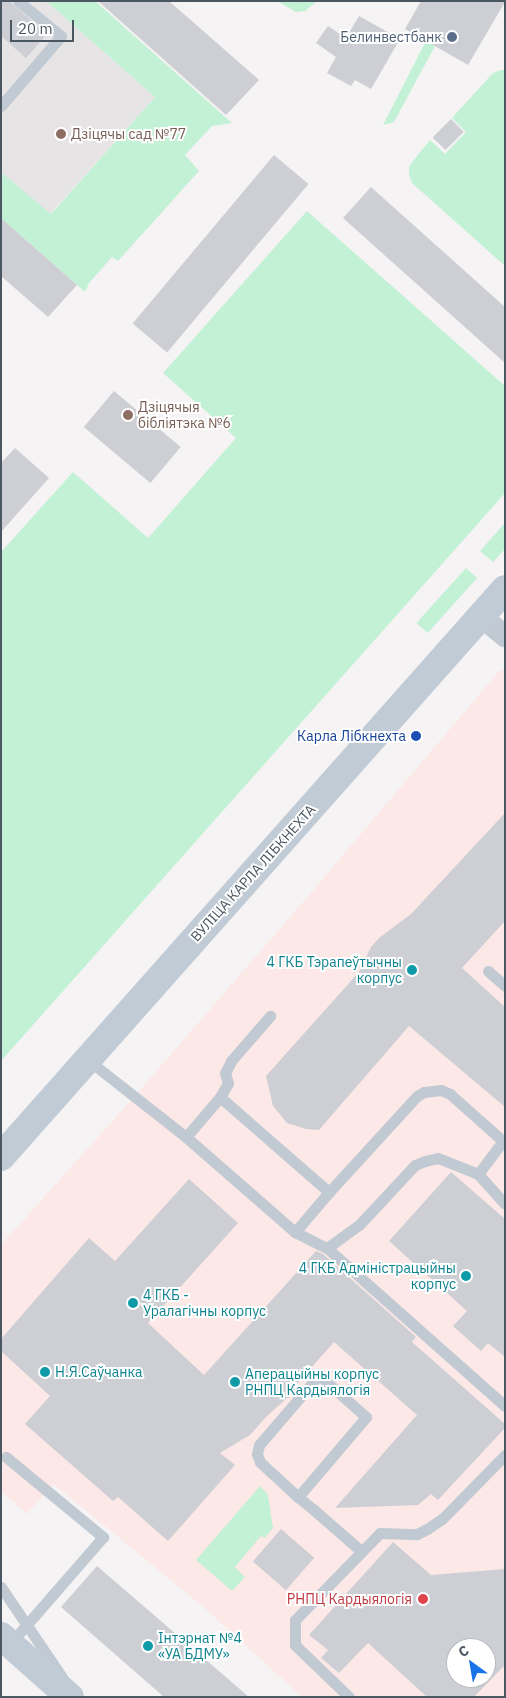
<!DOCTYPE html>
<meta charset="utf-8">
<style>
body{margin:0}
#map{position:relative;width:506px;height:1698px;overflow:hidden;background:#f5f3f3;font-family:"IBM Plex Sans",sans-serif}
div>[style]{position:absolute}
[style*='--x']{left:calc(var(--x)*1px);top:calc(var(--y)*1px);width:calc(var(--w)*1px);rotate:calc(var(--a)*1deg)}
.education>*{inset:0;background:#e6e4e5}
.medical>*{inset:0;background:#fce8e6}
.green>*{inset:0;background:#c3f1d5;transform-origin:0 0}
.building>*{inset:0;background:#cdcfd5;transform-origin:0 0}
.lane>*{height:11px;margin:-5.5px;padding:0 5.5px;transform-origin:5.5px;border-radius:5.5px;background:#c1cad2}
.street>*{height:22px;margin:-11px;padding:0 11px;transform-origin:11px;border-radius:11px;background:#c1cad2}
.secondary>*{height:28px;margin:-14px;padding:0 14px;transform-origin:14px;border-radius:14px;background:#c1cbd6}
.dots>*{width:14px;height:14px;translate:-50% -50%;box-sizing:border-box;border:2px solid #fff;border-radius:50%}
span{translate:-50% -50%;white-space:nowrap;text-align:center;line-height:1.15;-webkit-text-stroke:4px #fff;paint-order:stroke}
.service-label{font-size:14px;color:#4e5e75}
.right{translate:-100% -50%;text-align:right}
.education-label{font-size:14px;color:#785e54}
.left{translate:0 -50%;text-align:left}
.transit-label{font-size:14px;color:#164399}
.street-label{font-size:14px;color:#4a5661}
.culture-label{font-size:14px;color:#0d838f}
.health-label{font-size:14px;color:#be3a42}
.frame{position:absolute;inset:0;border:2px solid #4a5661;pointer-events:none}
.north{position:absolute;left:446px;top:1638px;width:50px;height:50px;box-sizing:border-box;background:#fff;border:1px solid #b7bbc0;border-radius:50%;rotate:328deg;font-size:14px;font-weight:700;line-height:20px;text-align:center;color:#4a5661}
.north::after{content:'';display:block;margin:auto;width:18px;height:22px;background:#1a73e8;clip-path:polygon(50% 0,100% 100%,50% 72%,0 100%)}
.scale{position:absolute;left:10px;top:20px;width:64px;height:22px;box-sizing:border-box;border:2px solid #4a5661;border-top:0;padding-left:6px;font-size:15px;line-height:18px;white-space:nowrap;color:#4a5661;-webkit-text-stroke:4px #fff;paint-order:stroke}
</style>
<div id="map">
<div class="education">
<div style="clip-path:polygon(1px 1px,46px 1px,155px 97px,50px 214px,1px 172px)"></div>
</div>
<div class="medical">
<div style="clip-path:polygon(evenodd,501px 669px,505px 672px,505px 1697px,302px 1697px,207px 1610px,54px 1484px,27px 1514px,1px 1491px,1px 1245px,134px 1097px,304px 901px,501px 669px,456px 1648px,486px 1648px,486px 1678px,456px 1678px,456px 1648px)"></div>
</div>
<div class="green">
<div style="clip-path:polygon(46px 1px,95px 1px,232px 123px,212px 126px,185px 155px,199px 171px,118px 261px,112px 257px,89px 283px,85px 292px,1px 218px,1px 172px,51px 214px,155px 97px)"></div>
<div style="clip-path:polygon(277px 1px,313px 1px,316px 2px,305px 11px,296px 12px)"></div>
<div style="clip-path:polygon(426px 41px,435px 46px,394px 122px,383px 125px)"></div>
<div style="clip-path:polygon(501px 70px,505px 70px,504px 265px,412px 183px,409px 174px,409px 167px,413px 161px,430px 140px,445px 154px,466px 132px,452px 118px,493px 73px)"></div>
<div style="clip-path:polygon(307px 211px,505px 386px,505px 493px,1px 1061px,1px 552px,73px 472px,148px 538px,236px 438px,163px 373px)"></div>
<div style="clip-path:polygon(505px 523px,505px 549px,493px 562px,480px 551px)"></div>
<div style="left:466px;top:568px;width:15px;height:74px;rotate:42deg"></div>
<div style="clip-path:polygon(260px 1486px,268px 1495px,273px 1528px,265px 1538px,261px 1536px,235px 1567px,245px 1577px,232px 1591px,196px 1560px)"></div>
</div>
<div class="building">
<div style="clip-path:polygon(1px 1px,9px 1px,47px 34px,26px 58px,1px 36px)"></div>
<div style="clip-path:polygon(98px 1px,169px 1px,259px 80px,226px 115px)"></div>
<div style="clip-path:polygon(421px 1px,505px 1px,505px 2px,468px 65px,405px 29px)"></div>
<div style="clip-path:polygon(359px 16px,400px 39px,371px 89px,355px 80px,351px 86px,327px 73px,336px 57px,316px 43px,328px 26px,346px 38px)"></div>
<div style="left:451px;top:119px;width:18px;height:26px;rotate:45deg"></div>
<div style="left:274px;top:155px;width:45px;height:220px;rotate:40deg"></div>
<div style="clip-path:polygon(371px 187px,505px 307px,505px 363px,343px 218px)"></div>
<div style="clip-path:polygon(1px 218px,77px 285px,48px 317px,1px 276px)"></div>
<div style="left:114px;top:391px;width:87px;height:47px;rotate:40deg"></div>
<div style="clip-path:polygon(15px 448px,49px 478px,1px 532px,1px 463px)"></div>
<div style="clip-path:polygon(505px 813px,505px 921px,462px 968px,505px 1007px,505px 1107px,409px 1026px,319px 1130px,306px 1129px,287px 1123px,273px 1106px,266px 1076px,359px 972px,371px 947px,379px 938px,411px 914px)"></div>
<div style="clip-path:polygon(451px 1172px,505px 1219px,505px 1357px,488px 1343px,481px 1351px,453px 1326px,467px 1311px,389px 1241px)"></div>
<div style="clip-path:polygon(189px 1179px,238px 1223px,148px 1323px,204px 1375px,316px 1251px,323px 1254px,416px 1337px,412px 1342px,505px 1424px,505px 1428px,438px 1500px,431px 1494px,418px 1505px,335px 1508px,417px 1415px,334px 1342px,296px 1385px,297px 1389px,289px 1398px,287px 1398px,266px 1417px,250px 1435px,220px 1453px,235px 1465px,168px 1541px,118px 1497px,113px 1501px,25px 1424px,50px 1396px,1px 1351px,1px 1339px,89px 1238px,115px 1261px)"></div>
<div style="left:281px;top:1529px;width:44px;height:43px;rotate:41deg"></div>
<div style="clip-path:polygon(evenodd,393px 1542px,431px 1575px,505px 1569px,505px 1665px,474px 1697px,427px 1697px,368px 1643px,339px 1673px,321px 1658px,328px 1650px,309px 1635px,393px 1542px,456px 1648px,486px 1648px,486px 1678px,456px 1678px,456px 1648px)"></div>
<div style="clip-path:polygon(97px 1566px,249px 1697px,164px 1697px,61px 1607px)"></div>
</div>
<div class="lane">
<div style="--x:1;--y:106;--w:92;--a:-49.4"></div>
<div style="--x:61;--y:36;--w:55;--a:-140.9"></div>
<div style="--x:488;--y:971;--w:23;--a:41"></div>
<div style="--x:88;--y:1060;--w:125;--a:38.2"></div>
<div style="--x:186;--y:1137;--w:145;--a:41.1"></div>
<div style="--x:295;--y:1232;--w:36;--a:27"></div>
<div style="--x:327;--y:1248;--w:238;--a:41.6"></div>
<div style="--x:220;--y:1097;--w:16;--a:-60"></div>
<div style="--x:228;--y:1083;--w:10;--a:-107"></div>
<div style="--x:225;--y:1073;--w:13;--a:-63"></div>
<div style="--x:231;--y:1061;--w:60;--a:-49.1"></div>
<div style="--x:186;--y:1137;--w:52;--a:-49.6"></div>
<div style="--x:220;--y:1097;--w:145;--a:41.1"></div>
<div style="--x:478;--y:1174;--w:41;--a:-52.9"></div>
<div style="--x:295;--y:1232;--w:52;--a:-49.6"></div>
<div style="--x:329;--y:1192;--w:130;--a:-47.5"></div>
<div style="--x:417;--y:1096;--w:8;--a:-30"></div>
<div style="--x:424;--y:1092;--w:17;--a:-7"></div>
<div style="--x:441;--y:1090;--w:10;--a:24"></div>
<div style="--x:450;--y:1094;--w:71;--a:41.6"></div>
<div style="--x:503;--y:1141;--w:2;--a:-27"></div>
<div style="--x:327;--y:1248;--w:39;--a:-36"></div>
<div style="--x:359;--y:1225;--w:82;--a:-47"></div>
<div style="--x:415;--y:1165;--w:11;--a:-22"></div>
<div style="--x:425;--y:1161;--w:13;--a:-13"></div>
<div style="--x:438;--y:1158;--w:43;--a:21.8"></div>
<div style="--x:478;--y:1174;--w:40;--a:48"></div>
<div style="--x:6;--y:1457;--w:126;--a:39.5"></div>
<div style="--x:103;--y:1537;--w:142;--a:131"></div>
<div style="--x:298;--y:1497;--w:105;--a:-49.6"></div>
<div style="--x:366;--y:1417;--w:63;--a:-138.2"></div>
<div style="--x:319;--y:1375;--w:92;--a:130.6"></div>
<div style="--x:259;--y:1445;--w:9;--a:103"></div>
<div style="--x:257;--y:1454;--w:9;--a:69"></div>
<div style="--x:260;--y:1462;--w:16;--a:43"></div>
<div style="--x:272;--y:1473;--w:35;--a:43"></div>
<div style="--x:298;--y:1497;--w:21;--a:39"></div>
<div style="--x:314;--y:1510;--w:62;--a:41.1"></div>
<div style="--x:1;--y:1587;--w:109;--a:55.9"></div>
<div style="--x:349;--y:1697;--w:75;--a:-136.1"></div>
<div style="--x:295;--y:1645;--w:25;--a:-90"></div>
<div style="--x:295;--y:1620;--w:122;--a:-45.7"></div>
<div style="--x:380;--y:1533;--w:37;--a:2"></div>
<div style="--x:417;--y:1534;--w:11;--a:-27"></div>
<div style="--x:427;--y:1529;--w:18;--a:-34"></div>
<div style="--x:442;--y:1519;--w:90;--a:-45.5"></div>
</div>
<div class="street">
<div style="--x:482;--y:617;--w:30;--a:40"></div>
</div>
<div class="secondary">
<div style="--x:1;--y:1157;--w:759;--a:-48.42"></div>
<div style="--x:1;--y:1636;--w:92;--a:41.5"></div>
</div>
<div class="dots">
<div style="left:452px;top:37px;background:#5c6f8a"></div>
<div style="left:61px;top:134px;background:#8d6e63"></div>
<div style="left:128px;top:415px;background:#8d6e63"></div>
<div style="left:416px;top:736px;background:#1a4fb4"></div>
<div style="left:412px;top:970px;background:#0f9aa8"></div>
<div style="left:466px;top:1276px;background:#0f9aa8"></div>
<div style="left:133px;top:1303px;background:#0f9aa8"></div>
<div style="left:45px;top:1372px;background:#0f9aa8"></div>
<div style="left:235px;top:1382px;background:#0f9aa8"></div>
<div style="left:423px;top:1599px;background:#e0444e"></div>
<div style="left:148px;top:1646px;background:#0f9aa8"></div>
</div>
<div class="service-label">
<span class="right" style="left:442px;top:37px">Белинвестбанк</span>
</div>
<div class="education-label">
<span class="left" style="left:71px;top:134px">Дзіцячы сад №77</span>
<span class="left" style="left:138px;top:415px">Дзіцячыя<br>бібліятэка №6</span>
</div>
<div class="transit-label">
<span class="right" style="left:406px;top:736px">Карла Лібкнехта</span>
</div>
<div class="street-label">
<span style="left:253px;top:873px;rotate:-48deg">ВУЛІЦА КАРЛА ЛІБКНЕХТА</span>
</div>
<div class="culture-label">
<span class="right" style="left:402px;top:970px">4 ГКБ Тэрапеўтычны<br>корпус</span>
<span class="right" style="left:456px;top:1276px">4 ГКБ Адміністрацыйны<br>корпус</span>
<span class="left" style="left:143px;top:1303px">4 ГКБ -<br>Уралагічны корпус</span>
<span class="left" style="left:55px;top:1372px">Н.Я.Саўчанка</span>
<span class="left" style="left:245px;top:1382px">Аперацыйны корпус<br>РНПЦ Кардыялогія</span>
<span class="left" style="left:158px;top:1646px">Інтэрнат №4<br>«УА БДМУ»</span>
</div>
<div class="health-label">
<span class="right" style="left:412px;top:1599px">РНПЦ Кардыялогія</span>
</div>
<div class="frame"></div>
<div class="north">С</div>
<div class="scale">20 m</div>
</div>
